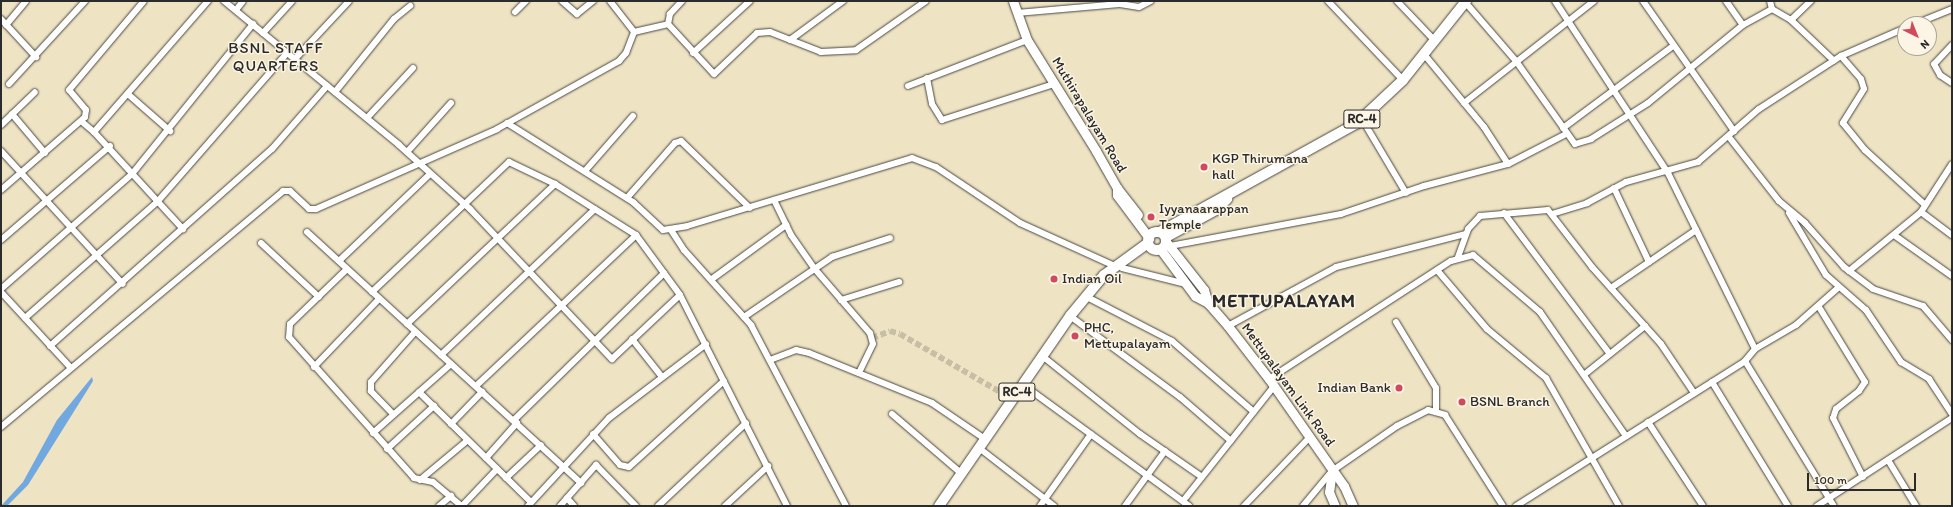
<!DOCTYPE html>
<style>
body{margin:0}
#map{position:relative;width:1953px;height:507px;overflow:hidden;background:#eee3c3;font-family:Itim,sans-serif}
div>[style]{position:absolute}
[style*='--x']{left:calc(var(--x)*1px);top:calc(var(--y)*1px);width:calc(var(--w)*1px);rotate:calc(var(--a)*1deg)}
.water>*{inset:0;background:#71a8df}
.street-tunnel>*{height:6px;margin-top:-3px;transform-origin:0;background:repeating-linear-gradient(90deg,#c7bea5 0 6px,transparent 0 9px)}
.roads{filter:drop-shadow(0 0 1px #484742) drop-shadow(0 0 1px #484742)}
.street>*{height:6px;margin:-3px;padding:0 3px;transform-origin:3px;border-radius:3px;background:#fff}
.secondary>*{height:9px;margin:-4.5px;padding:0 4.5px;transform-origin:4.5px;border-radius:4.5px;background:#fff}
.primary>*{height:10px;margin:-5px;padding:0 5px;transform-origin:5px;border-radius:5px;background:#fff}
.primary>.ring{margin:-5px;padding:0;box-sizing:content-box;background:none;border:10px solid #fff;border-radius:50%}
.dots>*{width:11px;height:11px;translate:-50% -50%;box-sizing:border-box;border:2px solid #fcf5e5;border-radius:50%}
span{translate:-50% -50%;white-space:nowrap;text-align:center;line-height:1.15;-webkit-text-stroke:3px #fcf5e5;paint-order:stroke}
.shield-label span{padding:1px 3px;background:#fcf5e5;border:1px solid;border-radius:3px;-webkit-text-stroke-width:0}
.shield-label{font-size:13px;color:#2b2b2b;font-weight:700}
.street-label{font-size:14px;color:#2b2b2b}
.poi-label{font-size:14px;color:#2b2b2b}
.left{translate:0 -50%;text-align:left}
.right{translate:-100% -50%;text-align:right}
.quarter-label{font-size:16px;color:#2b2b2b;letter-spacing:1px}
.district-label{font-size:18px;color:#2b2b2b;font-weight:700;letter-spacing:1px}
.frame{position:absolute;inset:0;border:2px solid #2b2b2b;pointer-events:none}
.north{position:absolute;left:1897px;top:16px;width:40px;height:40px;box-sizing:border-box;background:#fcf5e5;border:1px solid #a8a49b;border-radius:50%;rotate:137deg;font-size:11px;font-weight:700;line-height:16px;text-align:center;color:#2b2b2b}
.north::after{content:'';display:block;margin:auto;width:14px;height:18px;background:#d1495b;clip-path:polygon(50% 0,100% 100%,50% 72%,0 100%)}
.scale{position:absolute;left:1807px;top:473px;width:109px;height:18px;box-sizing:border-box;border:2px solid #2b2b2b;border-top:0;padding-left:5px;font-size:12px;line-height:14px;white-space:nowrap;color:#2b2b2b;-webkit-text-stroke:3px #fcf5e5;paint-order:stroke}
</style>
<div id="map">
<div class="water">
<div style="clip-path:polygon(92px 377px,93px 381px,28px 485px,7px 506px,1px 506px,23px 482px,57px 420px)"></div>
</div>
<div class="street-tunnel">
<div style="--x:872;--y:338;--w:19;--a:-21"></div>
<div style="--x:890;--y:331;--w:10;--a:17"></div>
<div style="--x:900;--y:334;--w:129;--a:30.1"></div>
</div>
<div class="roads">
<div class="street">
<div style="--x:224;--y:1;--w:227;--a:39.4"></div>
<div style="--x:399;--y:145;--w:96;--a:42"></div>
<div style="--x:470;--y:209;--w:207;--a:46.6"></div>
<div style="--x:612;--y:359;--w:93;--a:-43.3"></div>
<div style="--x:562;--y:1;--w:20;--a:41"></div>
<div style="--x:577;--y:14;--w:21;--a:-39"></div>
<div style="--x:610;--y:1;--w:39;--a:52"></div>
<div style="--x:682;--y:1;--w:18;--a:133"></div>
<div style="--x:670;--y:14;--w:10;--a:101"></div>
<div style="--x:668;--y:24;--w:68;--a:47.4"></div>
<div style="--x:714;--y:74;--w:59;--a:-43.6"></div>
<div style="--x:757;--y:33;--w:13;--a:-4"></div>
<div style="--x:770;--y:32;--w:55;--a:21.4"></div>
<div style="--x:821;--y:52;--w:35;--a:-3"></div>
<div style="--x:856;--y:50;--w:85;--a:-35"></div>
<div style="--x:1328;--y:1;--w:109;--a:46.5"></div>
<div style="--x:1397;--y:1;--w:54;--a:46.5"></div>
<div style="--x:1643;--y:1;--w:159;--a:55"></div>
<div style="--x:1726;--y:1;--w:29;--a:55"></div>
<div style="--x:1770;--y:1;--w:8;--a:76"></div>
<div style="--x:1465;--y:2;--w:78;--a:49.2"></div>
<div style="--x:1516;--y:61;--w:102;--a:54.6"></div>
<div style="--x:1575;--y:144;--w:17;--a:-17"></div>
<div style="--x:1591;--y:139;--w:67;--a:-32.3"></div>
<div style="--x:1648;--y:103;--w:123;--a:-39.4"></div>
<div style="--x:1743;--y:25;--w:33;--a:-29"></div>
<div style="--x:1772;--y:9;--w:22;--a:30"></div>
<div style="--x:1791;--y:20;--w:59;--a:43.6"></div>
<div style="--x:236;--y:10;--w:11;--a:-52"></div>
<div style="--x:515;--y:12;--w:16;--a:-45"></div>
<div style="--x:1017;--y:13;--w:103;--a:-5"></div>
<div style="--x:1120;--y:4;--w:19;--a:9"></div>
<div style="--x:1139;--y:7;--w:13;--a:-27"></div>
<div style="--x:1;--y:19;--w:52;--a:47.4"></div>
<div style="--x:1791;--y:20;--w:28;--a:-44"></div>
<div style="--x:1915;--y:24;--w:40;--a:-22"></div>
<div style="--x:6;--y:25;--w:31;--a:-50"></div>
<div style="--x:634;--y:32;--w:35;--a:-13"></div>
<div style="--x:263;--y:33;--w:43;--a:-47.8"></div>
<div style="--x:790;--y:40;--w:66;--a:-36.3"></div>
<div style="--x:1952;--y:45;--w:26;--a:133"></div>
<div style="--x:1934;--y:64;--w:13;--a:61"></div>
<div style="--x:1940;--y:75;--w:14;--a:34"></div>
<div style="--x:693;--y:53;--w:77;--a:-42.4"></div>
<div style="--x:1423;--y:53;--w:96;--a:50.5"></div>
<div style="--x:1484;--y:127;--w:44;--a:57"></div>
<div style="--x:1841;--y:56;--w:30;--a:49"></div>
<div style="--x:1861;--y:79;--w:10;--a:73"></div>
<div style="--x:1864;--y:89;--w:40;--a:122"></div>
<div style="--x:1843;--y:123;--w:35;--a:51"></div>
<div style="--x:1865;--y:150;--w:80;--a:42.5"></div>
<div style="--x:295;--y:59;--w:79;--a:-47"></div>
<div style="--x:927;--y:78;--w:26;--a:79"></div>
<div style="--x:932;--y:104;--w:19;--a:58"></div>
<div style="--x:942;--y:120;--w:118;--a:-17.8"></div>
<div style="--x:9;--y:84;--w:113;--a:-47.5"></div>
<div style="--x:908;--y:86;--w:128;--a:-21.1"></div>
<div style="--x:335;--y:92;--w:94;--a:-51.1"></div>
<div style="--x:394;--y:19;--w:21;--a:-39"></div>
<div style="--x:129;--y:95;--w:55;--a:41.3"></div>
<div style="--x:1464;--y:103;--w:165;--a:-38.1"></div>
<div style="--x:12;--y:114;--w:51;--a:49.8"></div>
<div style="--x:367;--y:118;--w:68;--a:-47.4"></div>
<div style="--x:1362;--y:119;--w:86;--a:59.3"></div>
<div style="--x:81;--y:121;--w:17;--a:40"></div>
<div style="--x:94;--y:132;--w:174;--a:-49"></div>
<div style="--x:507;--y:123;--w:149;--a:32.1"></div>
<div style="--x:633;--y:202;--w:41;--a:43"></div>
<div style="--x:663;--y:230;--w:24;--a:-9"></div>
<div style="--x:687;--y:226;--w:235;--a:-16.8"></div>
<div style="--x:912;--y:158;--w:26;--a:21"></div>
<div style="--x:936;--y:167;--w:101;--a:33.7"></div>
<div style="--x:1020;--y:223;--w:104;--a:24.4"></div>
<div style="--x:1;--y:125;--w:47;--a:-44.1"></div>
<div style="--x:1563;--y:128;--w:137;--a:-36.7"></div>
<div style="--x:94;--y:132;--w:132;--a:47.5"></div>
<div style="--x:1729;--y:137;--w:81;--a:52"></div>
<div style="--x:1779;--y:201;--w:34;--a:40"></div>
<div style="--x:1805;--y:223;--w:59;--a:48.4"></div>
<div style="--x:1844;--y:267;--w:36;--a:37"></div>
<div style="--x:1873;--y:289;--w:53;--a:18.8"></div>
<div style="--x:1923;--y:306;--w:45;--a:49.5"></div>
<div style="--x:1;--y:151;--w:180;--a:47.5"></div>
<div style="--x:407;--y:152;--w:66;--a:-48.1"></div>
<div style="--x:585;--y:171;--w:73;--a:-48.9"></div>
<div style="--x:1614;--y:188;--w:82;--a:64.7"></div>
<div style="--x:1;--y:190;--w:111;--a:-41"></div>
<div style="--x:85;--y:117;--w:7;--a:-82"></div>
<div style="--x:86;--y:110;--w:26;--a:-130"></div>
<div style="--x:69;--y:90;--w:116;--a:-49.9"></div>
<div style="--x:627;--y:198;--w:73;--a:-48.9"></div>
<div style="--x:675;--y:143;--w:6;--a:-18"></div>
<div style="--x:681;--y:141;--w:96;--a:44.2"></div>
<div style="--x:774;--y:200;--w:39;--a:64"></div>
<div style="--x:791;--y:235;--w:40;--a:55.1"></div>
<div style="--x:814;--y:268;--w:86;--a:49.3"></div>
<div style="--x:870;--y:333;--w:11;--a:75"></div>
<div style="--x:873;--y:344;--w:32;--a:116"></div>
<div style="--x:1921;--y:212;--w:39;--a:37"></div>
<div style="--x:1504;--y:213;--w:176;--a:53.1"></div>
<div style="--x:1789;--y:213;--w:72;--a:59.2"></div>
<div style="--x:1826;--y:275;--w:53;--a:41.2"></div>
<div style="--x:1866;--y:310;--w:63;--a:56.1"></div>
<div style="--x:1901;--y:362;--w:33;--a:31"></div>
<div style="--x:1929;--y:379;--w:42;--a:56.7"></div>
<div style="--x:1552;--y:214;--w:37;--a:-17"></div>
<div style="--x:1587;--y:203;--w:44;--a:-28.3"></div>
<div style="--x:1626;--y:182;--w:75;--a:-15.5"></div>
<div style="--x:1698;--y:162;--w:81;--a:-41"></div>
<div style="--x:1759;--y:109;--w:98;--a:-32.9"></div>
<div style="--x:1841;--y:56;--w:70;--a:-23.6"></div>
<div style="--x:671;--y:230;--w:24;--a:57"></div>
<div style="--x:684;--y:250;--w:101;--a:48.2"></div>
<div style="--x:751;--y:325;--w:204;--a:62.3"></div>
<div style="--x:307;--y:232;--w:372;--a:42.5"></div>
<div style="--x:1894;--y:235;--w:71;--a:35.3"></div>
<div style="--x:1;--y:240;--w:144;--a:-40.8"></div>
<div style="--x:261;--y:243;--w:79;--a:43"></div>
<div style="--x:1170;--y:246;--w:174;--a:-10.6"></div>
<div style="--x:1341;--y:214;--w:88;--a:-18.6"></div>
<div style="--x:1424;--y:186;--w:87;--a:-14.7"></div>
<div style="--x:1508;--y:164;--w:65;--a:-27.3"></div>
<div style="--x:1458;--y:257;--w:30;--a:-70"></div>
<div style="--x:1468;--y:229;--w:18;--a:-47"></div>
<div style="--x:1480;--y:216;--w:68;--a:-5"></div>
<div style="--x:1548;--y:210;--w:72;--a:52.3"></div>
<div style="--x:1592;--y:267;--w:103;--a:48.1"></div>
<div style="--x:1661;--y:344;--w:59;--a:56"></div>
<div style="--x:339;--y:261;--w:126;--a:-43.7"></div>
<div style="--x:1122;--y:268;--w:66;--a:14"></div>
<div style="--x:347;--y:269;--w:79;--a:136"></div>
<div style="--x:290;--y:324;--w:13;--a:94"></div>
<div style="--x:289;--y:337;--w:188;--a:48.4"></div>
<div style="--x:414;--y:478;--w:19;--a:12"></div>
<div style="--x:433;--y:482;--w:38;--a:40"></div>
<div style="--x:1437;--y:270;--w:77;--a:49.7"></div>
<div style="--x:1487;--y:329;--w:77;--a:39.7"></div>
<div style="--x:1546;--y:378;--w:147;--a:60.3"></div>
<div style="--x:1849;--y:271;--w:93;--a:-39.3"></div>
<div style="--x:1921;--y:212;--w:57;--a:-57.1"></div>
<div style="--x:712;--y:279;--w:92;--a:-36.1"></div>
<div style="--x:1611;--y:288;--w:103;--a:-34.3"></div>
<div style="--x:1;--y:289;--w:174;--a:-41.3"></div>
<div style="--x:132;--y:174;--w:193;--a:-51.1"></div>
<div style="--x:1;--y:292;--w:103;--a:47.4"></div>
<div style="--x:372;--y:292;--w:189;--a:-43.5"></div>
<div style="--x:509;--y:162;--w:51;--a:25.6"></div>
<div style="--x:555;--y:184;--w:96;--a:32.2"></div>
<div style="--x:636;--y:235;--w:74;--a:53.7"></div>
<div style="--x:680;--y:295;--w:237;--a:63.1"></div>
<div style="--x:1087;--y:297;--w:96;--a:27.4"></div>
<div style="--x:1172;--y:341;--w:108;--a:40.9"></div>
<div style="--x:841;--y:300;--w:61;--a:-17.2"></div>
<div style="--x:1819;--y:307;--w:88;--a:58.5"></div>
<div style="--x:1865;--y:382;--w:11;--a:124"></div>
<div style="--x:1859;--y:391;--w:29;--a:142"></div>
<div style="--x:1836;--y:409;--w:9;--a:108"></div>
<div style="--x:1833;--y:418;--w:66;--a:63"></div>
<div style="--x:1070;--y:316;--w:137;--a:36.4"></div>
<div style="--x:1180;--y:397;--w:67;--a:40.8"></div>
<div style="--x:744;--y:317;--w:107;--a:-34.3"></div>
<div style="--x:832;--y:257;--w:61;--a:-18.1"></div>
<div style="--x:25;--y:318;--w:177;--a:-41.3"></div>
<div style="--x:158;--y:201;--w:196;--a:-48.9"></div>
<div style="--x:1396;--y:322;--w:77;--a:58.8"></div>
<div style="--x:1436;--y:388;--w:22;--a:90"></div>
<div style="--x:407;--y:324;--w:204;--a:-43.4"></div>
<div style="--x:1228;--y:326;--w:123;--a:-28.6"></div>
<div style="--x:1336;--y:267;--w:133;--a:-14.3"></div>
<div style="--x:632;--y:339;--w:48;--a:51.7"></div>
<div style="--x:50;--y:346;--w:297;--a:-41.6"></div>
<div style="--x:272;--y:149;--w:84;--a:-48.9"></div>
<div style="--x:1755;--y:349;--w:48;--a:-30.3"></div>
<div style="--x:1796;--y:325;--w:57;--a:-41.5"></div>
<div style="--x:441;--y:355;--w:212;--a:-43.5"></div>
<div style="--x:1041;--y:355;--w:127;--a:38.6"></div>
<div style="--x:1140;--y:434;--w:75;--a:34.7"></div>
<div style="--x:770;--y:360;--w:28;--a:-21"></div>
<div style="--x:796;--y:350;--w:13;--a:13"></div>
<div style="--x:809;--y:353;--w:133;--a:22.1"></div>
<div style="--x:932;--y:403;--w:64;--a:34.2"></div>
<div style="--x:1745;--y:361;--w:170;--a:58.5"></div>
<div style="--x:314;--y:367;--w:94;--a:-46.3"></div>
<div style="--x:1585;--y:374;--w:77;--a:-38.7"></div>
<div style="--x:1269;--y:379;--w:217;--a:-33"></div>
<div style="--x:1451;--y:261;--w:23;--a:-15"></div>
<div style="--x:1473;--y:255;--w:88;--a:40.4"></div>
<div style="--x:1540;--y:312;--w:151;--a:55.3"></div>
<div style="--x:1712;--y:382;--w:145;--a:58.5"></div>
<div style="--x:1022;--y:384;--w:207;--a:36.1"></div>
<div style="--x:476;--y:386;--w:220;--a:-43.3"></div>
<div style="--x:419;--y:392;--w:157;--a:44.5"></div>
<div style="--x:393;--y:414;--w:32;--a:-134"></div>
<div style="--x:371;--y:391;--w:9;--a:-90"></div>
<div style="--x:371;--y:382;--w:67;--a:-48.7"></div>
<div style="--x:892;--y:414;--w:92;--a:40.6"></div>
<div style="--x:514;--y:420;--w:210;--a:-44.4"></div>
<div style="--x:1648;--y:422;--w:100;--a:56.8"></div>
<div style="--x:451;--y:424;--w:45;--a:-45.9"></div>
<div style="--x:1;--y:427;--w:368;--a:-39.9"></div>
<div style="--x:283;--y:191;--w:7;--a:0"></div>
<div style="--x:290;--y:191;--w:26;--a:43"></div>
<div style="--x:309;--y:209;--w:7;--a:0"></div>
<div style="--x:316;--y:209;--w:198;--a:-23.8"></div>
<div style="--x:497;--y:129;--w:140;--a:-29.1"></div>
<div style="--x:619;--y:61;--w:11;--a:-49"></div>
<div style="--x:626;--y:53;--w:22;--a:-69"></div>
<div style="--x:373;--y:433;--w:104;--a:-41.5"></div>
<div style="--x:593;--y:434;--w:41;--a:48.9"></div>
<div style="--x:620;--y:465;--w:9;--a:13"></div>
<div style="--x:629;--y:467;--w:128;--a:-42.2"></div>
<div style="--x:979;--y:448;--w:95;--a:37.7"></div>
<div style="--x:387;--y:449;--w:64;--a:-42.5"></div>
<div style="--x:486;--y:458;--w:47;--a:-48.5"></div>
<div style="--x:1888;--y:460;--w:54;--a:58.7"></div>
<div style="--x:506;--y:478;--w:48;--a:-43.3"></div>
<div style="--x:420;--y:480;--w:62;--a:-39.8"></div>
<div style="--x:567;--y:498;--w:11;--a:49"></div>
<div style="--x:1183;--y:501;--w:147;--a:-51.6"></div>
<div style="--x:439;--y:506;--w:16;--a:-40"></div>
<div style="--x:462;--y:506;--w:51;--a:-46.6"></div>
<div style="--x:528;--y:506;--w:120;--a:-47.4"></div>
<div style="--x:609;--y:418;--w:122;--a:-37.3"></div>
<div style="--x:560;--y:506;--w:55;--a:-48.7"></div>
<div style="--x:596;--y:465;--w:57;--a:45.7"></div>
<div style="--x:658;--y:506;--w:121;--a:-43.3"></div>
<div style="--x:725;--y:506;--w:59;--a:-42.9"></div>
<div style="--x:1040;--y:506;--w:88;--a:-54.7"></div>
<div style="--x:1125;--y:506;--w:68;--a:-54"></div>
<div style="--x:1244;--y:506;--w:94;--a:-46.3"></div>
<div style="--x:1303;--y:506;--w:45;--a:-50.4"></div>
<div style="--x:1332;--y:471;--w:79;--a:-34.7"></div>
<div style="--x:1397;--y:426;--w:35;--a:-27"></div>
<div style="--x:1428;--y:410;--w:18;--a:16"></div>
<div style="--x:1445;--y:415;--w:108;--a:57.5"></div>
<div style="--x:1516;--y:506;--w:271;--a:-32.3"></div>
<div style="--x:1745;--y:361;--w:16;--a:-50"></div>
<div style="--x:1755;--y:349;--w:196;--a:-116.3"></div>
<div style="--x:1668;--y:173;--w:206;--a:-123.3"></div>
<div style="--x:1817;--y:506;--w:161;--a:-33.1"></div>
</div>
<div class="secondary">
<div style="--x:1013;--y:1;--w:41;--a:70.3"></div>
<div style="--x:1027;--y:40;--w:131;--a:58.1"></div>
<div style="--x:1096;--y:151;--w:43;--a:60.4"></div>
<div style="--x:1117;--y:188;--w:7;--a:90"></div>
<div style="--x:1117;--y:195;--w:54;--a:53.3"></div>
<div style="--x:1117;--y:188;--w:34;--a:52"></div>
<div style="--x:1167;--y:243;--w:60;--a:51.8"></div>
<div style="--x:1204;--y:290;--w:14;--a:73"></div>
<div style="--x:1161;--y:250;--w:57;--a:53.5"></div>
<div style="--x:1195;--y:296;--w:15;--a:28"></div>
<div style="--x:1208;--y:303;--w:30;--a:49"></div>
<div style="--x:1228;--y:326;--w:67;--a:52.3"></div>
<div style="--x:1269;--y:379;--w:131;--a:55"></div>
<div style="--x:1344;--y:486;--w:22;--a:66"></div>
<div style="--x:1332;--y:471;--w:21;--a:98"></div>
<div style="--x:1329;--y:492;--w:15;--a:67"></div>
</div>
<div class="primary">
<div class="ring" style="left:1148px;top:232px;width:8px;height:8px"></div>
<div style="--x:1160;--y:232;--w:224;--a:-28.9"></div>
<div style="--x:1356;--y:124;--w:64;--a:-43.1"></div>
<div style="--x:1403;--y:80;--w:101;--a:-51.4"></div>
<div style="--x:1166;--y:237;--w:57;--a:-28.4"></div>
<div style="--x:1216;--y:210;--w:16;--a:-45"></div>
<div style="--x:939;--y:506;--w:231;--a:-55.4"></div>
<div style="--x:1070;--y:316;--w:53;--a:-50.3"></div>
<div style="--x:1104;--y:275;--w:54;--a:-36"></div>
</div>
</div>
<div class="dots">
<div style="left:1204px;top:167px;background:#d1495b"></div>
<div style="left:1151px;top:217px;background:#d1495b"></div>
<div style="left:1054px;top:279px;background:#d1495b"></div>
<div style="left:1075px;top:336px;background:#d1495b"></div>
<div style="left:1399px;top:388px;background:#d1495b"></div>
<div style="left:1462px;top:402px;background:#d1495b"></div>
</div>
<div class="shield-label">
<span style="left:1362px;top:119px">RC-4</span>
<span style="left:1017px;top:392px">RC-4</span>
</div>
<div class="street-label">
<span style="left:1089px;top:115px;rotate:59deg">Muthirapalayam Road</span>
<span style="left:1288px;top:385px;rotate:54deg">Mettupalayam Link Road</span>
</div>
<div class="poi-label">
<span class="left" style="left:1212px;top:167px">KGP Thirumana<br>hall</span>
<span class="left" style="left:1159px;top:217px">Iyyanaarappan<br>Temple</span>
<span class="left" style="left:1062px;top:279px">Indian Oil</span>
<span class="left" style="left:1084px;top:336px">PHC,<br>Mettupalayam</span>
<span class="right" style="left:1391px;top:388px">Indian Bank</span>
<span class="left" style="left:1470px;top:402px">BSNL Branch</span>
</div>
<div class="quarter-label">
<span style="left:276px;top:57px">BSNL STAFF<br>QUARTERS</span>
</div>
<div class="district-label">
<span style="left:1284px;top:301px">METTUPALAYAM</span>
</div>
<div class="frame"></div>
<div class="north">N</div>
<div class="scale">100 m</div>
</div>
